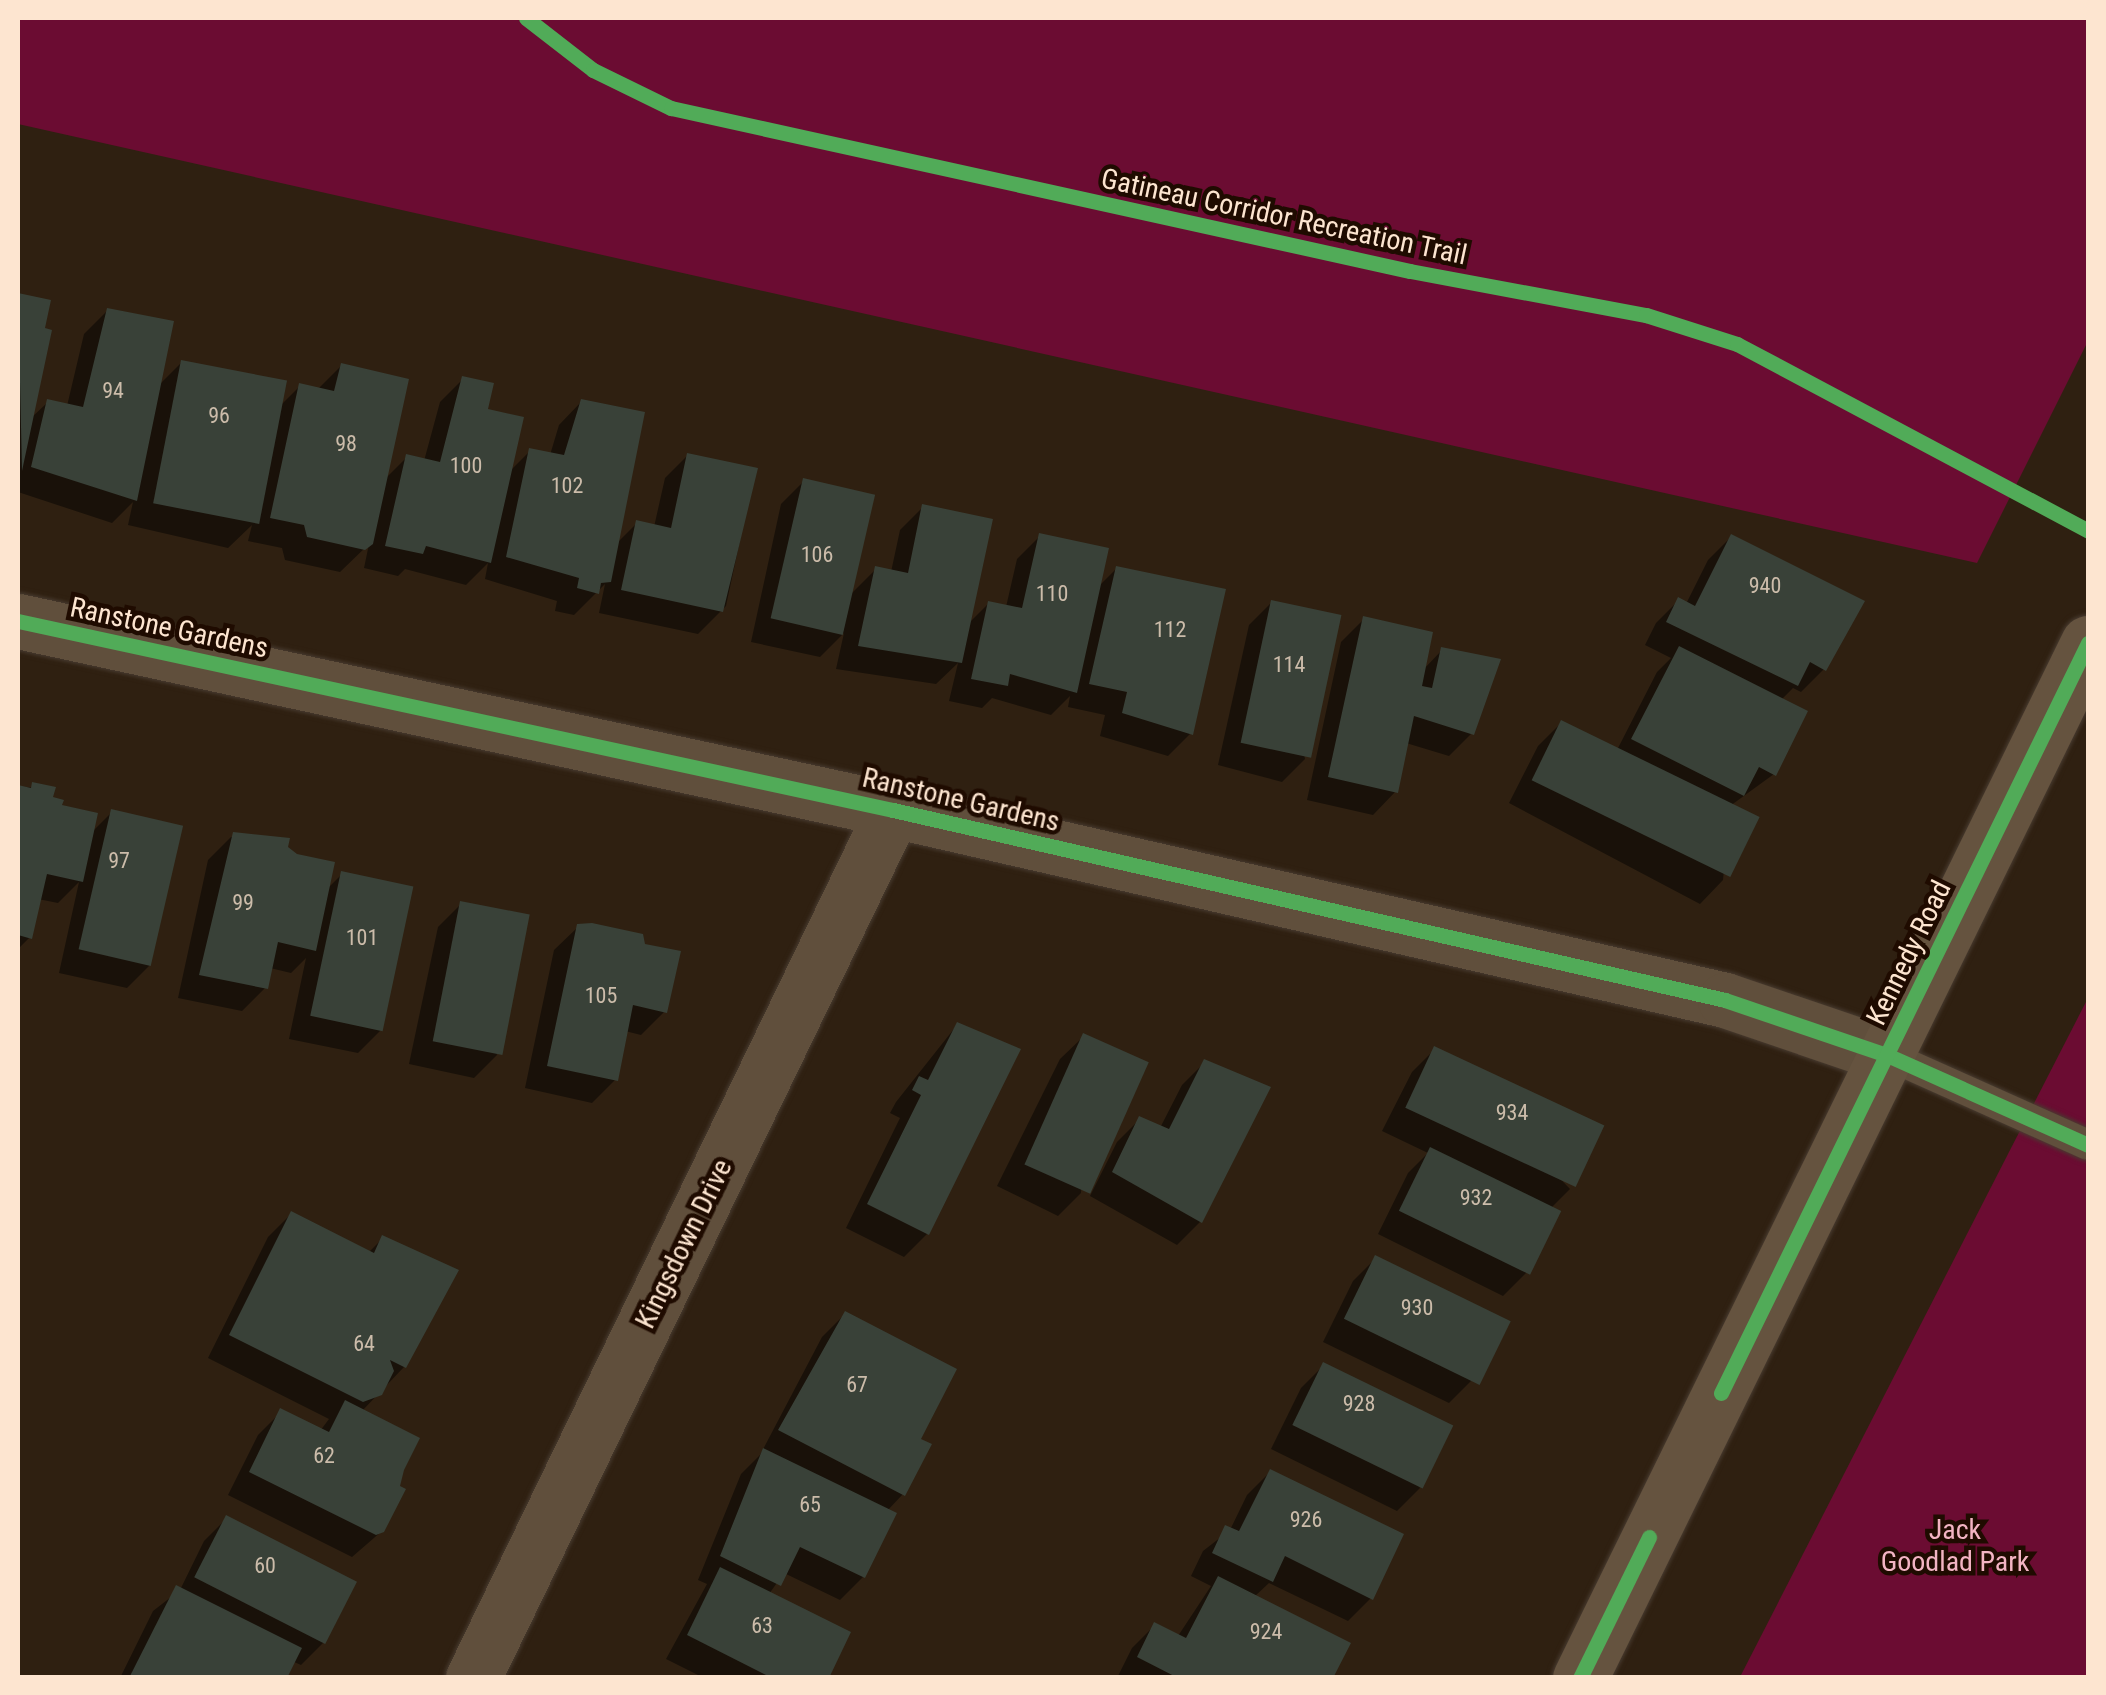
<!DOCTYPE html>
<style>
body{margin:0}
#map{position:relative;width:2106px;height:1695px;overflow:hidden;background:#2f2011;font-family:"Roboto Condensed",sans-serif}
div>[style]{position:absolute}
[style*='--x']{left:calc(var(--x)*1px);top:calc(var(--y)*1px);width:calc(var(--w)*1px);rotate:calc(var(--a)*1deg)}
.green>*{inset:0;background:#6b0c32}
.shadow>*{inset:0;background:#0007}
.building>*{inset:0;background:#394138;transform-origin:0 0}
.roads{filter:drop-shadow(0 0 2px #483b30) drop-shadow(0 0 2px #483b30)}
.service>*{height:30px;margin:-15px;padding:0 15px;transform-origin:15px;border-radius:15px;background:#604f3c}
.minor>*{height:55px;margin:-27.5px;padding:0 27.5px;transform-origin:27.5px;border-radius:27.5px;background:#604f3c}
.secondary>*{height:55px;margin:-27.5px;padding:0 27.5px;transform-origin:27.5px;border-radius:27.5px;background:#65533f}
.cycleway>*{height:15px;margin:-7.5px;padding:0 7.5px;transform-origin:7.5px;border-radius:7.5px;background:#51ab58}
span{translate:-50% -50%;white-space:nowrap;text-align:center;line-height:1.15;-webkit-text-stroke:9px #1f0b00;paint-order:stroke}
.number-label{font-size:22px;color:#ccbcaa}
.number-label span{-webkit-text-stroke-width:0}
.street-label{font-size:28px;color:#fde5d0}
.park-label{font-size:28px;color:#f3b4c3}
.frame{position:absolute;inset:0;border:20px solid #fde5d0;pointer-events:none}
</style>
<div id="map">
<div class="green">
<div style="clip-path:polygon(18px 18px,2088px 18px,2088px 341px,1977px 563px,18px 124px)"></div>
<div style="clip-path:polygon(2088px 998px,2088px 1677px,1740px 1677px)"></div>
</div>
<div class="shadow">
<div style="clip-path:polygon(18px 295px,48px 302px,30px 419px,48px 402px,67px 406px,84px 334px,107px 311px,158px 386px,182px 362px,278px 408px,300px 386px,317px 390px,341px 366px,385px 479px,407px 457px,424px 461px,440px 402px,463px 379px,485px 411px,509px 472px,530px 451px,550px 455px,559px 425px,582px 401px,616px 544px,637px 523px,654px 527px,665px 478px,688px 455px,755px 470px,726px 606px,698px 634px,599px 613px,605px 584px,574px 615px,555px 611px,557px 601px,485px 579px,488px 563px,466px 585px,405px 569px,398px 576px,364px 568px,369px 544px,340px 572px,285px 560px,282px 548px,248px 541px,252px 525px,228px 548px,128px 525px,133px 502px,112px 523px,18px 492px)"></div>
<div style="clip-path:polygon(804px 481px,852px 593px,876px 569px,891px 572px,900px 530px,923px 507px,967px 625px,989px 603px,1006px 607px,1017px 559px,1040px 536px,1097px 588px,1117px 568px,1191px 733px,1168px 756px,1100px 736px,1105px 715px,1068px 707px,1070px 696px,1051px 715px,992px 698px,982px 708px,949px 701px,958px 663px,936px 684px,836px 669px,844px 633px,820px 657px,751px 642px,781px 504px)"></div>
<div style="clip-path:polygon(1731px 537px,1824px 669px,1801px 692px,1793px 688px,1781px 700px,1774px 774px,1730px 806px,1723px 880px,1700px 904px,1509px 803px,1538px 746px,1561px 723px,1617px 750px,1657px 672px,1671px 658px,1645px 645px,1656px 623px,1679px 600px,1686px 604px,1708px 560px)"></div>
<div style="clip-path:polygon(1272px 602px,1305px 759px,1282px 782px,1218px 765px,1249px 625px)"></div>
<div style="clip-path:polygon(1364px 619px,1423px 670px,1442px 650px,1472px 733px,1449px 756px,1406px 743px,1396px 791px,1373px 815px,1307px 800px,1341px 642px)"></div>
<div style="clip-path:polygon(18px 786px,53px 790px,50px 799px,91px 833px,112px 812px,180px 826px,150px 965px,127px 988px,59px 973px,79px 882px,58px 903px,38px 899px,30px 937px,18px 949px)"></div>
<div style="clip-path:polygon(231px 837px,287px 840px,285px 848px,327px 889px,342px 874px,381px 1030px,358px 1053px,289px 1039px,306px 958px,291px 973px,270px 968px,265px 988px,242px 1011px,178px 998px,208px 860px)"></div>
<div style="clip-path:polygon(461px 904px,497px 1055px,474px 1078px,409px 1064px,438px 927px)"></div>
<div style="clip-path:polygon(578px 927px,664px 1012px,641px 1035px,625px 1031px,615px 1080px,592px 1103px,525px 1088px,554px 950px)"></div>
<div style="clip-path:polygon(957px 1025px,927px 1234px,904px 1257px,846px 1228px,900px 1118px,890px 1113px,896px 1102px)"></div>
<div style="clip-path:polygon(1084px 1036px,1081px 1193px,1058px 1216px,997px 1186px,1060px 1059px)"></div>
<div style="clip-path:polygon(1435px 1049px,1570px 1189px,1550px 1209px,1526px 1273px,1503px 1296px,1378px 1234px,1408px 1173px,1428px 1153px,1382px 1131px,1412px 1072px)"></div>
<div style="clip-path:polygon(1205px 1062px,1200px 1222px,1177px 1245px,1090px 1196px,1117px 1142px,1140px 1119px,1160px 1128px,1182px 1085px)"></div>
<div style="clip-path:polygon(291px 1214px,368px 1253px,383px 1238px,404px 1367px,362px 1411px,402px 1469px,382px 1531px,352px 1557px,228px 1495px,258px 1435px,281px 1412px,320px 1431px,329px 1419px,208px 1358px,268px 1237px)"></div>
<div style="clip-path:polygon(1376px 1258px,1472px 1380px,1449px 1403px,1323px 1342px,1353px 1281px)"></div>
<div style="clip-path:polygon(845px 1314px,918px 1440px,903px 1494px,887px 1511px,863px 1577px,840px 1600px,784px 1573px,769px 1594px,826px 1678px,704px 1678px,666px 1659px,707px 1584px,698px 1580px,741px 1474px,760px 1455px,822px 1337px)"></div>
<div style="clip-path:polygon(1324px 1365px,1420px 1488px,1397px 1511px,1271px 1449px,1301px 1388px)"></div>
<div style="clip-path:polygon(1270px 1472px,1371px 1598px,1348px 1621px,1269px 1583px,1254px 1597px,1328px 1678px,1117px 1678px,1132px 1648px,1155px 1625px,1178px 1636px,1211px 1586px,1191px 1576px,1203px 1551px,1230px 1530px,1247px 1495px)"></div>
<div style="clip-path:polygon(227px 1518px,324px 1642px,301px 1665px,292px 1661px,284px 1678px,120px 1678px,153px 1611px,180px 1590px,204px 1541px)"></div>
</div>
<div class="building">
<div style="clip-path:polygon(18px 293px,51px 300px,45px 328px,52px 330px,22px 471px)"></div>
<div style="clip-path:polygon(107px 308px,174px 321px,137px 501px,31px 467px,47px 399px,83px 407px)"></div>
<div style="left:181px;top:360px;width:108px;height:146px;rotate:11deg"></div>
<div style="clip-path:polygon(341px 363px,409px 379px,373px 544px,365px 550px,307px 537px,304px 525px,270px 518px,299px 383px,334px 391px)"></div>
<div style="clip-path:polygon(462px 376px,494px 383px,488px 409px,524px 417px,491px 563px,426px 546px,423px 554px,385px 546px,406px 454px,440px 462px)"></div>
<div style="clip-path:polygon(581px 399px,645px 412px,611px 582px,601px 583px,599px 594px,577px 588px,579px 578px,506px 557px,529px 448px,564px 455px)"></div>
<div style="clip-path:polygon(687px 453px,758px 468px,723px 612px,621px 590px,636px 520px,671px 528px)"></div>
<div style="left:803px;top:478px;width:74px;height:144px;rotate:13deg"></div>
<div style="clip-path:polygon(922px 504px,993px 519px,962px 663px,858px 646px,875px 566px,908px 573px)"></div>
<div style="clip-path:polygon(1039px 533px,1109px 548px,1077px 693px,1010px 674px,1008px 686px,971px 679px,988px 601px,1022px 608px)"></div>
<div style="clip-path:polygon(1731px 534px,1865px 601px,1826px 671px,1810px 662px,1798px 686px,1666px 622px,1678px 597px,1695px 606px)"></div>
<div style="clip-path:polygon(1116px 566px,1226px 589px,1193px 735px,1122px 713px,1127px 692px,1089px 684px)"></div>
<div style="left:1271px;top:600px;width:72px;height:146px;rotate:12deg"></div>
<div style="clip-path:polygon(1363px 616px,1433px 632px,1422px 686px,1432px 688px,1441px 647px,1501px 659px,1474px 735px,1414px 716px,1398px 793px,1328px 777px)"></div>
<div style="clip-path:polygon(1679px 646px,1808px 711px,1776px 776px,1759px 767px,1744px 796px,1631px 739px)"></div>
<div style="left:1561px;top:720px;width:221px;height:67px;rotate:26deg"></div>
<div style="clip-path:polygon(32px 782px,56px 787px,53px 797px,64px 800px,62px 805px,98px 813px,83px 882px,47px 874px,32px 939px,18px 935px,18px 785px,31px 788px)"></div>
<div style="left:111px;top:809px;width:74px;height:144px;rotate:13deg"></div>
<div style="clip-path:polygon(233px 832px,290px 838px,288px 847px,297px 854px,335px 862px,316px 951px,278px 942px,268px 989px,199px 975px)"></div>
<div style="left:341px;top:871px;width:74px;height:148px;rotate:12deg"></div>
<div style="left:460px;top:901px;width:71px;height:143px;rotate:11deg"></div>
<div style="clip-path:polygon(592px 923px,643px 934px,645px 944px,681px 951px,667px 1013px,633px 1005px,618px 1081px,547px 1066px,577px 924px)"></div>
<div style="clip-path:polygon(957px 1022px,1021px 1049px,929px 1235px,867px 1204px,921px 1095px,912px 1090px,919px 1076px,928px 1080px)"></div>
<div style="left:1083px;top:1033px;width:72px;height:144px;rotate:24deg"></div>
<div style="left:1434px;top:1046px;width:188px;height:68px;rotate:25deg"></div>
<div style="clip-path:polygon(1204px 1059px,1271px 1087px,1202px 1223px,1112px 1172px,1139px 1116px,1169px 1129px)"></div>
<div style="left:1430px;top:1147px;width:146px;height:71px;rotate:26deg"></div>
<div style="clip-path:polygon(291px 1211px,374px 1253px,382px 1235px,459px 1270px,406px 1368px,390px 1360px,394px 1371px,382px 1395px,363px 1402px,229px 1335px)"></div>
<div style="left:1375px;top:1255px;width:151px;height:71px;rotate:26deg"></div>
<div style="clip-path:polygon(845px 1311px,957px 1369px,921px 1439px,932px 1444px,905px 1496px,778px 1430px)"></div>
<div style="left:1323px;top:1362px;width:145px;height:70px;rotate:26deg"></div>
<div style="clip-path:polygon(345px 1400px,420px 1438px,404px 1470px,400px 1486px,406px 1489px,384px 1532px,376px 1535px,249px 1472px,280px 1408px,329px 1432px)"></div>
<div style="clip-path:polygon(763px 1448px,897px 1513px,865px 1578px,800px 1547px,781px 1586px,720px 1556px)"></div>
<div style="clip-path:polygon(1270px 1469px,1404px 1534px,1373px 1600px,1285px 1556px,1273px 1582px,1212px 1553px,1225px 1525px,1239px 1531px)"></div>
<div style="left:226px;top:1515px;width:147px;height:70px;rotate:27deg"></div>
<div style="clip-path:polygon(720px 1567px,851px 1632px,829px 1678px,772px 1678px,687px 1635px)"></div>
<div style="clip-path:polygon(1218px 1576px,1351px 1643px,1333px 1678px,1178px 1678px,1137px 1657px,1154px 1622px,1186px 1638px)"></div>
<div style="clip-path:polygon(176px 1585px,302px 1648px,287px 1678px,129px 1678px)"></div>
</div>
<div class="roads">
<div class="service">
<div style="--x:1887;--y:1055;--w:220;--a:24.1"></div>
</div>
<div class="minor">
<div style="--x:18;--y:621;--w:895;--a:12.19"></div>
<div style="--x:893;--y:810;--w:853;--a:12.86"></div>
<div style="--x:1725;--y:1000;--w:171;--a:18.8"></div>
<div style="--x:473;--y:1678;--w:964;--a:-64.18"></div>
</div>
<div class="secondary">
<div style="--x:1580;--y:1678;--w:1153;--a:-63.86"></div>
</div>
</div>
<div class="cycleway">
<div style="--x:526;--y:18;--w:85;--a:37.8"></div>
<div style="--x:593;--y:70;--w:87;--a:26"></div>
<div style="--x:671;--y:108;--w:757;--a:12.44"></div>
<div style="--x:1410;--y:271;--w:240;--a:10.6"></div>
<div style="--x:1646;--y:315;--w:96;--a:17.7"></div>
<div style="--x:1737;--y:344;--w:398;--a:28"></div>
<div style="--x:18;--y:621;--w:895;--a:12.19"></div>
<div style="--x:893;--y:810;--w:853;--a:12.86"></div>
<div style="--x:1725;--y:1000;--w:171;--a:18.8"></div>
<div style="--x:1887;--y:1055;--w:220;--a:24.1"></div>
<div style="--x:1721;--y:1393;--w:835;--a:-63.93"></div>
<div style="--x:1580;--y:1678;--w:157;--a:-63.9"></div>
</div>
<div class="number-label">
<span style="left:113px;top:391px">94</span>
<span style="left:219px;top:416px">96</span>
<span style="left:346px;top:444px">98</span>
<span style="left:466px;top:466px">100</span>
<span style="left:567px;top:486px">102</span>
<span style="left:817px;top:555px">106</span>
<span style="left:1765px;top:586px">940</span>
<span style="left:1052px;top:594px">110</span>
<span style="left:1170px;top:630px">112</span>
<span style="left:1289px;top:665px">114</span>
<span style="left:119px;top:861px">97</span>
<span style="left:243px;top:903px">99</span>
<span style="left:362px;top:938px">101</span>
<span style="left:601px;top:996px">105</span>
<span style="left:1512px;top:1113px">934</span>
<span style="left:1476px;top:1198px">932</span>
<span style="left:1417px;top:1308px">930</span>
<span style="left:364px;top:1344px">64</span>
<span style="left:857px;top:1385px">67</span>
<span style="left:1359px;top:1404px">928</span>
<span style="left:324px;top:1456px">62</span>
<span style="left:810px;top:1505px">65</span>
<span style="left:1306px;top:1520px">926</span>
<span style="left:265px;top:1566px">60</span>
<span style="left:762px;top:1626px">63</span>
<span style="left:1266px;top:1632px">924</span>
</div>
<div class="street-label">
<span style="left:1284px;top:217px;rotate:12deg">Gatineau Corridor Recreation Trail</span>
<span style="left:169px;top:628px;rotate:12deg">Ranstone Gardens</span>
<span style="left:961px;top:800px;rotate:13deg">Ranstone Gardens</span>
<span style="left:1909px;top:953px;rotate:-64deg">Kennedy Road</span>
<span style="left:684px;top:1244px;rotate:-64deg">Kingsdown Drive</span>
</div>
<div class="park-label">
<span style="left:1955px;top:1546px">Jack<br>Goodlad Park</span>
</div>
<div class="frame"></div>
</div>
